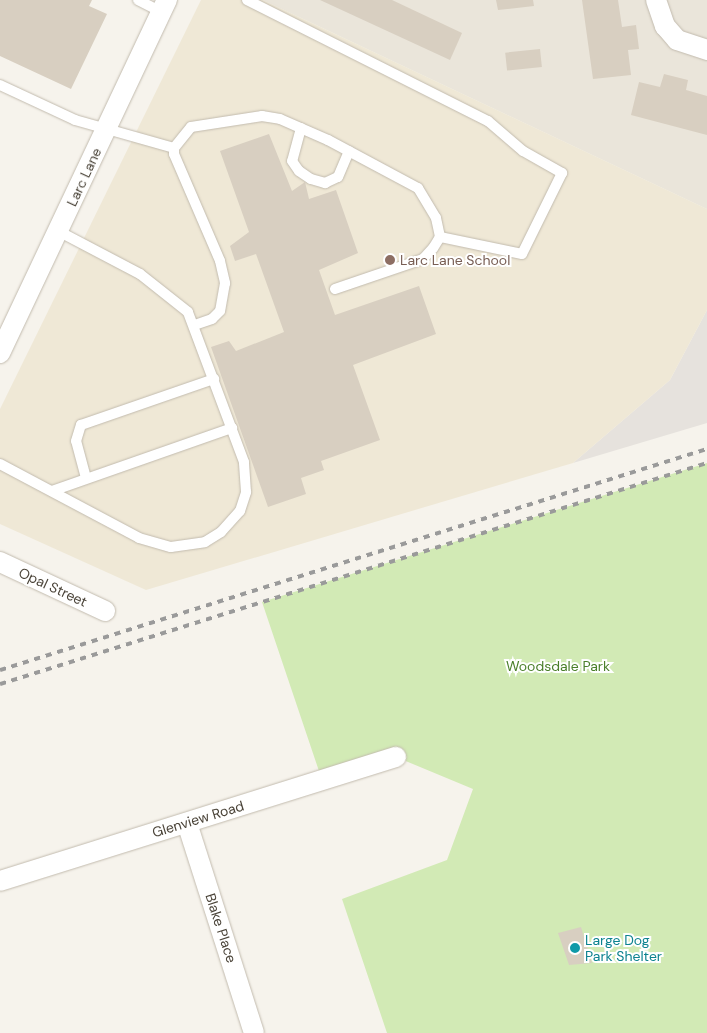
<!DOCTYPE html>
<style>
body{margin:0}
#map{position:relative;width:707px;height:1033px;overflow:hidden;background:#f6f3ec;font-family:"DM Sans",sans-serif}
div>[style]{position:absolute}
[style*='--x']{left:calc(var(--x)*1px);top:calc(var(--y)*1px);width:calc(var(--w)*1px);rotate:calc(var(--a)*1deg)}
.residential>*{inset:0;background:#eae5da}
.industrial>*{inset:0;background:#e6e2dd}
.education>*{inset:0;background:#efe8d6}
.green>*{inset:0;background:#d2eab5}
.building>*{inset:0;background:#d8cfc1;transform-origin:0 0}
.roads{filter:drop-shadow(0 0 1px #c2bbae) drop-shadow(0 0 1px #c2bbae)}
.lane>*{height:10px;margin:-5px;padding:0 5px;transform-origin:5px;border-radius:5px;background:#fff}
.street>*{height:20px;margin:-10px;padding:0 10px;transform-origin:10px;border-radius:10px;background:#fff}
.rail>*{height:4px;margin-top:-2px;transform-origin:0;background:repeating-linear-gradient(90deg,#9a9a9a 0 6px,transparent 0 12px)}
.dots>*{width:14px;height:14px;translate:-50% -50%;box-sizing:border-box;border:2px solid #fff;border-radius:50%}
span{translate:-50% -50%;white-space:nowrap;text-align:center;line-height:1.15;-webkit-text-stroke:4px #fff;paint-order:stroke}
.street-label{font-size:14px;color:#4b4439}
.education-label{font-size:14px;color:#785e54}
.left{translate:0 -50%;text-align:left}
.park-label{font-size:14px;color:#4a7f2a}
.culture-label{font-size:14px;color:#0d838f}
</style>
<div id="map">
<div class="residential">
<div style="clip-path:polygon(263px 0,707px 0,707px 209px)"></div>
</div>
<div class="industrial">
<div style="clip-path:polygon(707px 310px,707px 423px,573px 463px,670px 380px)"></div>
</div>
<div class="education">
<div style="clip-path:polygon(201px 0,263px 0,707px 209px,707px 310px,670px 380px,573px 463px,146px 590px,0 524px,0 409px)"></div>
</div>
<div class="green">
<div style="clip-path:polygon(707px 463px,707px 1033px,387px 1033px,342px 899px,447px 860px,473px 789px,396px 757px,322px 780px,262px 602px)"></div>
</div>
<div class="building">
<div style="clip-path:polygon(0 0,92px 0,89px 6px,107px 14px,71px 89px,0 56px)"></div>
<div style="clip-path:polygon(320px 0,392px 0,462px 33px,450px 60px)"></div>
<div style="clip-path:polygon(496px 0,533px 0,534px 6px,498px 10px)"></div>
<div style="clip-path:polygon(582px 0,618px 0,622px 27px,636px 25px,639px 49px,628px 50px,631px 75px,593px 79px)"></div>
<div style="left:540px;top:49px;width:18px;height:35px;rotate:84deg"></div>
<div style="clip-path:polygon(664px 74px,688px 80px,686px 90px,707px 96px,707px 135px,631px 115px,639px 82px,660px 87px)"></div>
<div style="clip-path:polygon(269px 134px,292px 191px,305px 182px,309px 199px,336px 190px,358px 253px,319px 270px,335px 315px,419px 286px,436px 334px,353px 365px,380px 440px,321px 461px,324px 470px,301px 478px,306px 494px,268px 507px,211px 347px,229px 341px,236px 351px,284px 332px,256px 254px,235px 261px,230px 246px,249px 232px,220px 151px)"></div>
<div style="clip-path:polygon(581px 927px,592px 963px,569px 965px,558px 933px)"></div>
</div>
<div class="roads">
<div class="lane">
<div style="--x:138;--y:0;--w:27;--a:27"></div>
<div style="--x:247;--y:0;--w:270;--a:26.7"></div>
<div style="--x:488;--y:121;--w:46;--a:40.6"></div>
<div style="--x:523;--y:151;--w:45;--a:29.4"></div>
<div style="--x:562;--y:173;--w:90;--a:116.3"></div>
<div style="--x:522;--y:254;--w:84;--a:-168.3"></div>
<div style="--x:0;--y:85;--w:83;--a:25"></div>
<div style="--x:75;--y:120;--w:103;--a:15.8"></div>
<div style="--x:174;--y:148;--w:6;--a:90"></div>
<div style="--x:174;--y:154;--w:116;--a:66.7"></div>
<div style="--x:220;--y:261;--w:23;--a:77"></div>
<div style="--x:225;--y:283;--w:28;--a:100"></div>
<div style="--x:220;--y:311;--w:11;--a:135"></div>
<div style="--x:212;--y:319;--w:18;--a:161"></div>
<div style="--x:301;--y:128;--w:34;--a:105"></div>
<div style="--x:292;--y:161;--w:12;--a:55"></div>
<div style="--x:299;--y:171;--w:14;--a:34"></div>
<div style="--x:311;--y:179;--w:15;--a:16"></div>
<div style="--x:325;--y:183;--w:14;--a:-25"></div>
<div style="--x:338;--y:177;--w:28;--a:-67"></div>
<div style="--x:174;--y:148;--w:27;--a:-51"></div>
<div style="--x:191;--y:127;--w:72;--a:-8.8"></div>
<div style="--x:262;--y:116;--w:18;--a:9"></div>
<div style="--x:280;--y:119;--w:52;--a:23.6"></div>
<div style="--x:328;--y:140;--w:102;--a:28.1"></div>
<div style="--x:418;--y:188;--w:35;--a:59"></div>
<div style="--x:436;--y:218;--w:19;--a:78"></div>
<div style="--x:440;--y:237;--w:13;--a:122"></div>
<div style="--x:433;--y:248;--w:15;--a:132"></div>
<div style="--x:423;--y:259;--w:93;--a:161.2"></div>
<div style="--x:0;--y:464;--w:157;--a:28"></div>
<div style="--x:139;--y:538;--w:33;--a:16"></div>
<div style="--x:171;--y:547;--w:34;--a:-8"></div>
<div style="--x:205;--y:542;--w:19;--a:-32"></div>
<div style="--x:221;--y:532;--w:28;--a:-48"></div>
<div style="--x:240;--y:511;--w:20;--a:-72"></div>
<div style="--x:246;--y:492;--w:30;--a:-94"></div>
<div style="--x:244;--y:462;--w:160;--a:-110.5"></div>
<div style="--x:188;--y:312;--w:61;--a:-141.6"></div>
<div style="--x:140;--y:274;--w:93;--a:-152.3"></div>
<div style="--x:86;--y:478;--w:38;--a:-105"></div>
<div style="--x:76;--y:441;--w:17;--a:-73"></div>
<div style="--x:81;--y:425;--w:141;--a:-19.1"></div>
<div style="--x:52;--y:491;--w:191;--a:-19.3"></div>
</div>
<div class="street">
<div style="--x:656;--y:0;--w:28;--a:71"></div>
<div style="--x:665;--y:26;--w:18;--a:49"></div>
<div style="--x:677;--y:40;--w:32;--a:18"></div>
<div style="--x:0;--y:353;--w:391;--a:-64.7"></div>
<div style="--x:0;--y:562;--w:116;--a:25"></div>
<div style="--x:187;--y:823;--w:220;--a:72.3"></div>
<div style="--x:0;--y:881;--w:415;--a:-17.4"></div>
</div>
</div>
<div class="rail">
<div style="--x:0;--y:670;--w:741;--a:-17.36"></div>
<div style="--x:0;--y:684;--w:741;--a:-17.36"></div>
</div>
<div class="dots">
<div style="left:390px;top:260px;background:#8d6e63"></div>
<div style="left:575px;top:948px;background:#0f9aa8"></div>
</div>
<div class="street-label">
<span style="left:84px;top:177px;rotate:-65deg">Larc Lane</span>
<span style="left:53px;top:587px;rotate:25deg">Opal Street</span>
<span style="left:198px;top:819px;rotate:-17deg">Glenview Road</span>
<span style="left:221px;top:928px;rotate:72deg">Blake Place</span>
</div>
<div class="education-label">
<span class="left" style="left:400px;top:260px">Larc Lane School</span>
</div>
<div class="park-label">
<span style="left:558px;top:666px">Woodsdale Park</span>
</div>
<div class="culture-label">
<span class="left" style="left:585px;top:948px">Large Dog<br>Park Shelter</span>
</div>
</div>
